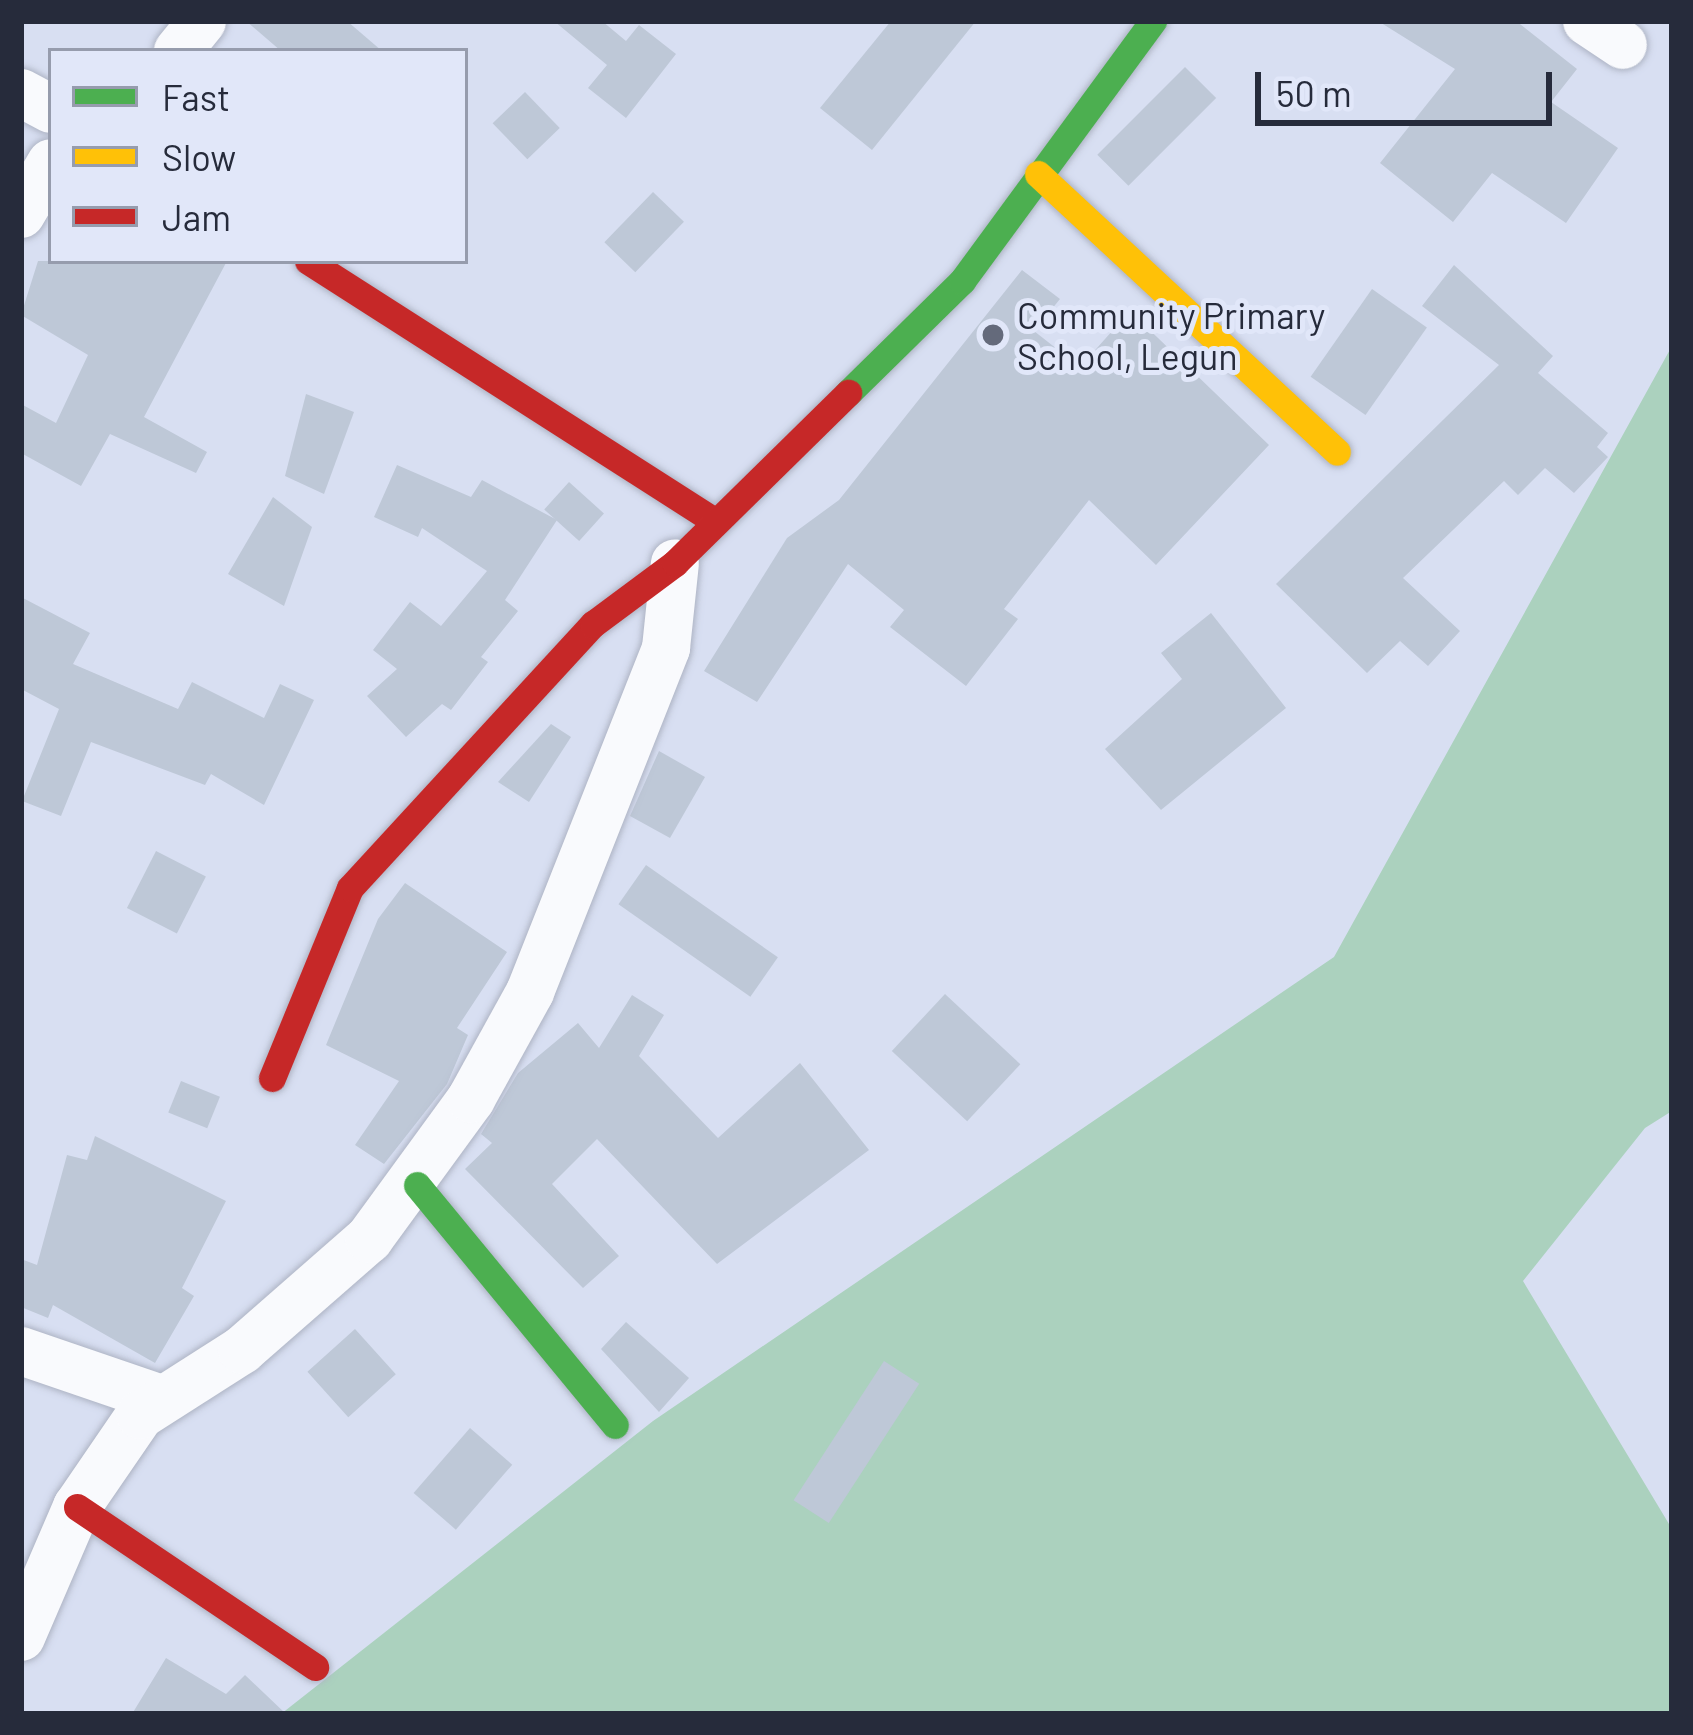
<!DOCTYPE html>
<style>
body{margin:0}
#map{position:relative;width:1693px;height:1735px;overflow:hidden;background:#d8dff2;font-family:Barlow,sans-serif}
div>[style]{position:absolute}
[style*='--x']{left:calc(var(--x)*1px);top:calc(var(--y)*1px);width:calc(var(--w)*1px);rotate:calc(var(--a)*1deg)}
.green>*{inset:0;background:#abd1be}
.building>*{inset:0;background:#bec8d7;transform-origin:0 0}
.roads{filter:drop-shadow(0 0 3px #aeb4c4) drop-shadow(0 0 3px #aeb4c4)}
.street>*{height:48px;margin:-24px;padding:0 24px;transform-origin:24px;border-radius:24px;background:#f9fafd}
.fast>*{height:27px;margin:-13.5px;padding:0 13.5px;transform-origin:13.5px;border-radius:13.5px;background:#4caf50}
.slow>*{height:27px;margin:-13.5px;padding:0 13.5px;transform-origin:13.5px;border-radius:13.5px;background:#ffc107}
.jam>*{height:27px;margin:-13.5px;padding:0 13.5px;transform-origin:13.5px;border-radius:13.5px;background:#c62828}
.dots>*{width:33px;height:33px;translate:-50% -50%;box-sizing:border-box;border:6px solid #e1e7f9;border-radius:50%}
span{translate:-50% -50%;white-space:nowrap;text-align:center;line-height:1.15;-webkit-text-stroke:10px #e1e7f9;paint-order:stroke}
.poi-label{font-size:36px;color:#262b3b}
.left{translate:0 -50%;text-align:left}
.frame{position:absolute;inset:0;border:24px solid #262b3b;pointer-events:none}
.legend{position:absolute;left:48px;top:48px;width:420px;height:216px;box-sizing:border-box;background:#e1e7f9;border:3px solid #969cad;margin:0;padding:15px 21px;list-style:none;font-size:36px;color:#262b3b}
.legend li{display:flex;align-items:center;gap:24px;height:60px}
.legend b{width:60px;border:3px solid #969cad}
.scale{position:absolute;left:1255px;top:72px;width:297px;height:54px;box-sizing:border-box;border:6px solid #262b3b;border-top:0;padding-left:15px;font-size:36px;line-height:42px;white-space:nowrap;color:#262b3b;-webkit-text-stroke:9px #e1e7f9;paint-order:stroke}
</style>
<div id="map">
<div class="green">
<div style="clip-path:polygon(1672px 346px,1672px 1111px,1645px 1128px,1523px 1281px,1672px 1529px,1672px 1714px,281px 1714px,653px 1421px,1334px 957px)"></div>
</div>
<div class="building">
<div style="clip-path:polygon(246px 21px,347px 21px,382px 51px,281px 51px)"></div>
<div style="clip-path:polygon(554px 21px,602px 21px,626px 41px,639px 25px,676px 54px,626px 118px,588px 88px,607px 65px)"></div>
<div style="clip-path:polygon(891px 21px,976px 21px,872px 150px,820px 108px)"></div>
<div style="clip-path:polygon(1378px 21px,1516px 21px,1577px 69px,1551px 102px,1618px 148px,1566px 223px,1492px 173px,1453px 222px,1380px 163px,1455px 69px)"></div>
<div style="left:1185px;top:67px;width:44px;height:124px;rotate:45deg"></div>
<div style="left:525px;top:92px;width:50px;height:45px;rotate:46deg"></div>
<div style="left:653px;top:192px;width:43px;height:70px;rotate:44deg"></div>
<div style="clip-path:polygon(38px 261px,227px 261px,144px 417px,207px 452px,196px 473px,110px 434px,81px 486px,21px 453px,21px 404px,56px 423px,88px 355px,21px 315px)"></div>
<div style="clip-path:polygon(1454px 265px,1553px 356px,1538px 373px,1608px 433px,1597px 447px,1608px 457px,1574px 493px,1545px 468px,1518px 495px,1504px 481px,1403px 578px,1460px 631px,1428px 666px,1400px 641px,1367px 673px,1276px 584px,1499px 365px,1422px 306px)"></div>
<div style="clip-path:polygon(1022px 270px,1060px 299px,1034px 331px,1080px 367px,1130px 311px,1269px 445px,1156px 565px,1089px 500px,1004px 609px,1018px 619px,966px 686px,890px 627px,904px 610px,848px 564px,757px 702px,704px 671px,787px 538px,839px 500px)"></div>
<div style="left:1372px;top:289px;width:67px;height:107px;rotate:35deg"></div>
<div style="clip-path:polygon(306px 394px,354px 412px,324px 494px,285px 476px)"></div>
<div style="clip-path:polygon(397px 465px,471px 497px,482px 480px,557px 520px,505px 600px,518px 611px,481px 657px,488px 662px,451px 710px,442px 704px,406px 737px,367px 696px,397px 669px,373px 650px,410px 602px,441px 626px,487px 571px,422px 528px,418px 537px,374px 517px)"></div>
<div style="left:569px;top:482px;width:47px;height:37px;rotate:42deg"></div>
<div style="clip-path:polygon(273px 497px,312px 527px,284px 606px,228px 574px)"></div>
<div style="clip-path:polygon(21px 597px,90px 633px,73px 664px,178px 709px,192px 682px,264px 718px,280px 684px,314px 700px,264px 805px,211px 774px,205px 785px,91px 742px,61px 816px,22px 801px,59px 709px,21px 689px)"></div>
<div style="clip-path:polygon(1211px 613px,1286px 708px,1161px 810px,1105px 749px,1182px 679px,1161px 653px)"></div>
<div style="clip-path:polygon(551px 724px,571px 737px,529px 802px,498px 782px)"></div>
<div style="clip-path:polygon(659px 751px,705px 777px,670px 838px,630px 816px)"></div>
<div style="left:156px;top:851px;width:56px;height:64px;rotate:27deg"></div>
<div style="left:646px;top:865px;width:161px;height:48px;rotate:35deg"></div>
<div style="clip-path:polygon(405px 883px,507px 952px,457px 1028px,468px 1035px,447px 1084px,384px 1164px,355px 1145px,399px 1081px,326px 1045px,378px 919px)"></div>
<div style="left:945px;top:994px;width:103px;height:78px;rotate:43deg"></div>
<div style="clip-path:polygon(632px 995px,664px 1015px,639px 1056px,718px 1138px,800px 1063px,869px 1150px,717px 1264px,597px 1139px,552px 1184px,619px 1256px,583px 1288px,465px 1169px,492px 1143px,481px 1134px,518px 1073px,578px 1023px,599px 1048px)"></div>
<div style="left:181px;top:1081px;width:42px;height:34px;rotate:22deg"></div>
<div style="clip-path:polygon(95px 1136px,226px 1201px,182px 1288px,194px 1296px,155px 1363px,53px 1305px,48px 1318px,21px 1307px,21px 1259px,37px 1265px,67px 1155px,87px 1160px)"></div>
<div style="clip-path:polygon(626px 1322px,689px 1378px,659px 1412px,601px 1349px)"></div>
<div style="left:355px;top:1329px;width:61px;height:64px;rotate:48deg"></div>
<div style="left:884px;top:1361px;width:42px;height:166px;rotate:33deg"></div>
<div style="left:470px;top:1428px;width:56px;height:86px;rotate:41deg"></div>
<div style="clip-path:polygon(166px 1658px,226px 1694px,245px 1675px,286px 1714px,132px 1714px)"></div>
</div>
<div class="roads">
<div class="street">
<div style="--x:1587;--y:21;--w:43;--a:33.7"></div>
<div style="--x:178;--y:51;--w:38;--a:-51"></div>
<div style="--x:21;--y:93;--w:34;--a:28"></div>
<div style="--x:21;--y:214;--w:59;--a:-59.5"></div>
<div style="--x:21;--y:1351;--w:142;--a:18.9"></div>
<div style="--x:21;--y:1637;--w:142;--a:-66.7"></div>
<div style="--x:77;--y:1507;--w:112;--a:-55.6"></div>
<div style="--x:140;--y:1415;--w:121;--a:-32.5"></div>
<div style="--x:242;--y:1350;--w:169;--a:-41.2"></div>
<div style="--x:369;--y:1239;--w:173;--a:-53.9"></div>
<div style="--x:471;--y:1099;--w:122;--a:-61.1"></div>
<div style="--x:530;--y:992;--w:370;--a:-68.4"></div>
<div style="--x:666;--y:648;--w:85;--a:-84"></div>
</div>
<div class="fast">
<div style="--x:848;--y:393;--w:160;--a:-44.5"></div>
<div style="--x:962;--y:281;--w:323;--a:-53.7"></div>
<div style="--x:417;--y:1185;--w:311;--a:50.5"></div>
</div>
<div class="slow">
<div style="--x:1038;--y:174;--w:408;--a:42.9"></div>
</div>
<div class="jam">
<div style="--x:308;--y:261;--w:479;--a:32.6"></div>
<div style="--x:272;--y:1078;--w:205;--a:-67.7"></div>
<div style="--x:350;--y:888;--w:359;--a:-47.4"></div>
<div style="--x:593;--y:624;--w:102;--a:-36.6"></div>
<div style="--x:675;--y:563;--w:243;--a:-44.5"></div>
<div style="--x:77;--y:1507;--w:287;--a:33.9"></div>
</div>
</div>
<div class="dots">
<div style="left:993px;top:335px;background:#646a7b"></div>
</div>
<div class="poi-label">
<span class="left" style="left:1017px;top:335px">Community Primary<br>School, Legun</span>
</div>
<div class="frame"></div>
<ul class="legend">
<li><b style="height:15px;background:#4caf50"></b>Fast</li>
<li><b style="height:15px;background:#ffc107"></b>Slow</li>
<li><b style="height:15px;background:#c62828"></b>Jam</li>
</ul>
<div class="scale">50 m</div>
</div>
